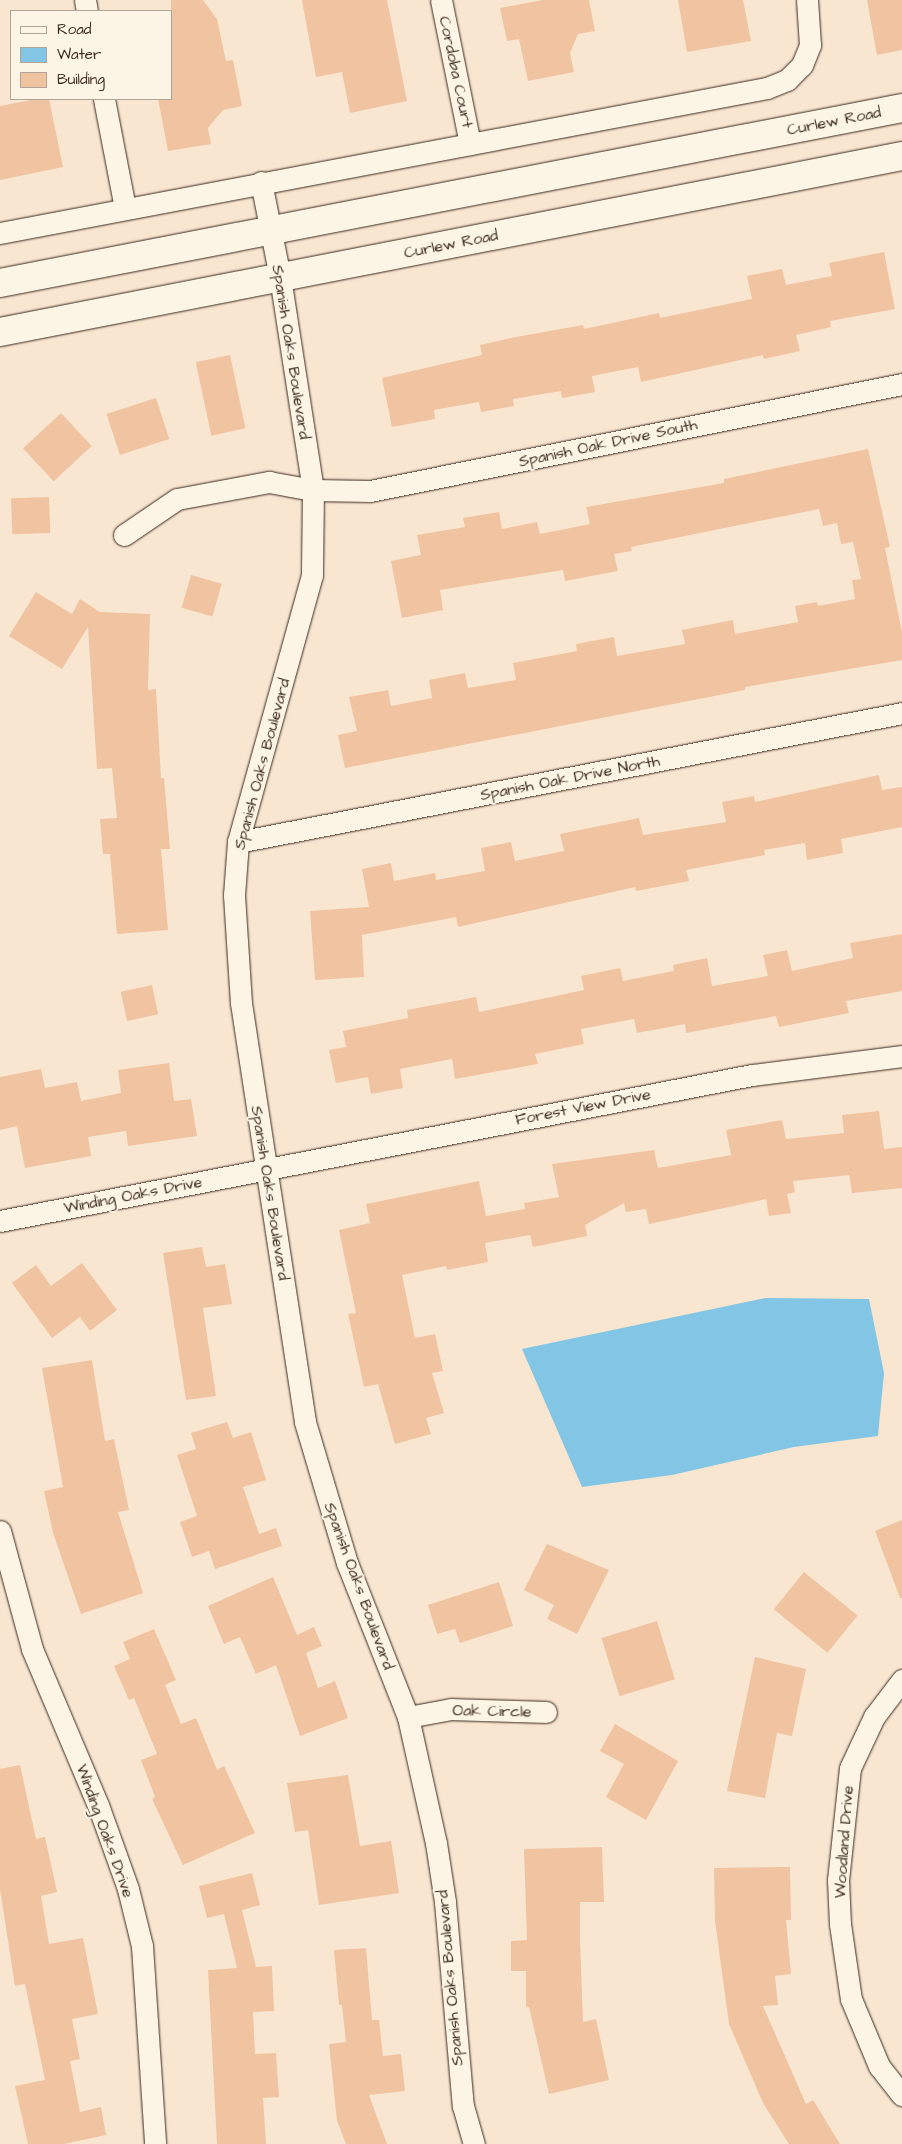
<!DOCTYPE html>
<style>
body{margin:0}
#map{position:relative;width:902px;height:2144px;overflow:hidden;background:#f9e6d1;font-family:"Architects Daughter",sans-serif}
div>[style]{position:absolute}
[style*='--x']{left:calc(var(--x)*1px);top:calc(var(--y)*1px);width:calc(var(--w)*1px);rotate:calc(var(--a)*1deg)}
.water>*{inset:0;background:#83c5e4}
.building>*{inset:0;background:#f1c4a1;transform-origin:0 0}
.roads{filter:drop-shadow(0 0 1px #3b2a1e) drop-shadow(0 0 1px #3b2a1e)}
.minor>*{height:21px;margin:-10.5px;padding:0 10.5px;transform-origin:10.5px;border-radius:10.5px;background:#fcf5e5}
.secondary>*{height:28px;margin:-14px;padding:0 14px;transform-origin:14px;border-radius:14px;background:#fcf5e5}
span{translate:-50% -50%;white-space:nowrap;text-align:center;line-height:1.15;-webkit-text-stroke:4px #fcf5e5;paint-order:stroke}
.street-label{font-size:16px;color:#3b2a1e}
.legend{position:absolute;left:10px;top:10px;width:162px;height:90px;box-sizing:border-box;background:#fcf5e5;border:1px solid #afa495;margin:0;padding:6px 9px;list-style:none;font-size:15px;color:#3b2a1e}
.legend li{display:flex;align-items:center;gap:10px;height:25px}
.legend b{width:25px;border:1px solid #afa495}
</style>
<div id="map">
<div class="water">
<div style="clip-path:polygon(765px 1298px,869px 1299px,884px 1373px,878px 1436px,794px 1447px,672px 1475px,582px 1487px,522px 1349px)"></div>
</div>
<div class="building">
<div style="clip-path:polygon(171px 0,203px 0,217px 19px,226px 61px,233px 60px,242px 106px,223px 110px,208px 128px,211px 144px,168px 151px,158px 99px,171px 99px)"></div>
<div style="clip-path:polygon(302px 0,387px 0,407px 101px,350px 113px,342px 72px,316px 77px)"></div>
<div style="clip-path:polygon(543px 0,589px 0,595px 31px,578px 34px,570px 53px,574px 72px,528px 81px,519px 39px,507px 41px,500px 8px)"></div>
<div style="clip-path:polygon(678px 0,743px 0,751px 41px,687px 52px)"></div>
<div style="clip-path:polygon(867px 0,902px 0,902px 50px,877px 55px)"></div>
<div style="clip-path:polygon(36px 99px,49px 99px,63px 167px,0 180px,0 106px)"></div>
<div style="clip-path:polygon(884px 252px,895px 309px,830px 321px,831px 327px,796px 335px,800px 351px,764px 359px,763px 355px,641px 382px,638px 367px,592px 376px,595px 392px,562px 398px,561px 391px,513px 399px,514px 406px,481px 412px,479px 402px,434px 410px,435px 419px,392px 427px,382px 378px,482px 355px,480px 345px,516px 337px,583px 325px,584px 329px,659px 313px,660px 318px,752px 299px,747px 276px,782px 269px,786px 285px,832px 276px,829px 263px)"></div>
<div style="left:230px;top:355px;width:75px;height:35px;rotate:78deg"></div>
<div style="left:156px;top:398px;width:43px;height:52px;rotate:72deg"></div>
<div style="left:61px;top:413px;width:45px;height:52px;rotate:47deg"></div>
<div style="clip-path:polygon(868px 449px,890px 547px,885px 548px,902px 632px,902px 660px,745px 687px,745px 690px,345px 768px,338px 735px,357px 731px,349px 697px,388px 690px,391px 706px,432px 698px,429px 680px,465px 673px,468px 688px,516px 680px,513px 663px,577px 651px,576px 644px,614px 637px,617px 656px,685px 644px,682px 630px,733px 620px,735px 634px,798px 622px,795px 606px,817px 602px,818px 606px,855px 599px,852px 580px,861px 579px,853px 542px,841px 544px,837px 523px,823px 526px,819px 509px,631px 547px,632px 551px,614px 554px,618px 571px,565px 581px,563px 570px,440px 590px,443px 610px,402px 618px,391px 561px,421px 555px,417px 535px,465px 527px,463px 518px,499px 512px,502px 529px,537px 522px,540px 534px,590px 524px,586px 507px,724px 483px,724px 479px)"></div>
<div style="left:49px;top:497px;width:36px;height:38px;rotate:88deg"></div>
<div style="left:191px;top:575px;width:32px;height:34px;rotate:16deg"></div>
<div style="clip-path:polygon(36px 592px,72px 614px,80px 599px,100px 612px,150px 614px,148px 690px,156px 689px,161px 778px,164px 778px,170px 849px,161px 849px,168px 930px,117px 934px,110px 854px,103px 854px,100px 819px,117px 818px,112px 768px,97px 769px,88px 627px,62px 669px,9px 636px)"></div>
<div style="clip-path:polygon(879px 775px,882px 790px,902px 787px,902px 827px,841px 839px,843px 853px,807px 860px,805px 843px,764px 850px,765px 855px,686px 870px,689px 881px,636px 891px,635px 887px,458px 927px,456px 917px,362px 935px,364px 977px,315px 980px,310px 911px,369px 907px,362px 869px,391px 863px,394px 881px,435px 873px,436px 880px,485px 871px,481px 848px,511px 842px,515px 861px,564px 851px,560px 834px,639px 818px,643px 835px,726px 822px,722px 802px,754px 796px,755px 802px)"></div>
<div style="clip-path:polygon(902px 934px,902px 991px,846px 1001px,849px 1013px,779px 1027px,776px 1016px,686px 1033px,685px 1024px,637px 1033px,634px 1019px,581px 1029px,584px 1044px,535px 1054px,538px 1064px,455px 1079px,452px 1059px,400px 1069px,403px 1088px,371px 1094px,368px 1077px,336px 1083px,329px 1050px,346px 1047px,343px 1031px,408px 1018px,407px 1010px,476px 997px,479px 1012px,584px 990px,581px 976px,620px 968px,623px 981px,674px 971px,673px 965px,707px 958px,712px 986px,768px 976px,763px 955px,787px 950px,792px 971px,853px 958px,850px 943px)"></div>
<div style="left:152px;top:985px;width:30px;height:32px;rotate:78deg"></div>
<div style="clip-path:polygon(169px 1063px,174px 1101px,191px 1099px,197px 1136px,128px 1146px,126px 1131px,88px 1137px,91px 1156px,25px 1168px,17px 1126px,0 1130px,0 1077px,41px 1069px,45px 1088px,77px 1082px,81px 1101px,121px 1093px,118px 1070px)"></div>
<div style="clip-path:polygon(879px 1111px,884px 1149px,902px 1147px,902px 1188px,852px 1193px,849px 1175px,793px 1181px,795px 1192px,787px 1194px,791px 1213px,769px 1216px,766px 1199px,649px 1224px,646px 1209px,626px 1212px,624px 1203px,585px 1225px,587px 1236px,533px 1247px,530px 1235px,485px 1243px,488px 1262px,447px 1270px,446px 1266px,402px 1275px,415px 1338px,435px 1334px,443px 1371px,432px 1373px,444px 1413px,426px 1418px,431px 1434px,395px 1444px,378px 1384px,364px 1387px,348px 1314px,356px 1313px,339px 1230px,370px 1223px,366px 1204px,479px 1181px,486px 1216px,525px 1209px,524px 1203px,559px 1197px,552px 1164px,654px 1150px,658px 1168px,731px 1155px,726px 1130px,782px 1120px,786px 1139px,844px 1133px,842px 1115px)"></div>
<div style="clip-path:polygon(202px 1247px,206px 1267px,225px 1264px,232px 1304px,203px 1308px,216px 1396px,186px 1400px,163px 1253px)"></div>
<div style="clip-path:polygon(82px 1263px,117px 1310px,90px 1331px,80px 1317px,52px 1338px,12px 1283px,36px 1265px,51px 1286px)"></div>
<div style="clip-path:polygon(92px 1360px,105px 1441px,114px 1439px,129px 1510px,118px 1512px,143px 1593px,81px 1614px,53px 1533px,44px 1491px,63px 1487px,42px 1368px)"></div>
<div style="clip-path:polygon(227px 1422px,233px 1438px,251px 1432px,266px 1480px,243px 1487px,259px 1534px,276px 1528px,282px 1546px,215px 1569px,209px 1551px,192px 1557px,180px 1522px,197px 1516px,177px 1455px,196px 1449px,191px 1433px)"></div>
<div style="clip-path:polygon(902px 1520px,902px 1598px,900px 1598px,875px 1531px)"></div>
<div style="clip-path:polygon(547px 1544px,609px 1570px,577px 1634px,547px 1619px,554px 1605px,524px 1590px)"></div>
<div style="left:804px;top:1572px;width:69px;height:48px;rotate:39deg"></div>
<div style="clip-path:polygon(273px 1577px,297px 1635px,314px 1627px,322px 1646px,306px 1653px,318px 1688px,335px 1681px,348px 1718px,300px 1736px,276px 1665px,256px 1674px,240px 1637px,224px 1644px,208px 1606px)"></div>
<div style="clip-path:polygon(499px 1582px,513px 1626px,460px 1643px,455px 1629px,437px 1634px,428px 1605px)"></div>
<div style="left:657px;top:1621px;width:61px;height:58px;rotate:73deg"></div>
<div style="clip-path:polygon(154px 1629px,176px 1680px,165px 1685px,181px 1724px,196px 1718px,217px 1770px,224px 1766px,255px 1833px,183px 1865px,152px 1799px,155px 1797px,141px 1760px,157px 1754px,134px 1698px,129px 1700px,114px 1666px,130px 1659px,123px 1642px)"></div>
<div style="clip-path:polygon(755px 1657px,806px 1669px,792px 1736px,777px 1733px,765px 1798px,727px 1791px)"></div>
<div style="clip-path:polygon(615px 1724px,678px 1761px,646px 1820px,606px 1797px,624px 1764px,600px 1751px)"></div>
<div style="clip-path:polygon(20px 1765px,36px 1839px,45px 1837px,57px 1892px,41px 1896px,49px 1944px,83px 1938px,98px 2014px,72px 2019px,80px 2059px,70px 2061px,80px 2112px,101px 2107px,106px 2135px,64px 2144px,28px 2144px,15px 2086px,45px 2080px,25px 1984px,15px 1986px,0 1889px,0 1769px)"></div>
<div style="clip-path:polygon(348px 1775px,360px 1846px,391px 1841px,399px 1893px,319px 1905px,308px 1830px,295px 1832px,287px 1783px)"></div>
<div style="clip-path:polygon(602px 1847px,604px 1902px,580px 1902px,580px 1940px,583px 2022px,596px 2019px,609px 2080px,549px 2094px,529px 2007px,526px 2007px,526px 1971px,511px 1971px,511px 1941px,527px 1940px,524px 1849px)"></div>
<div style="clip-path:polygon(790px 1867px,791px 1920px,786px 1920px,791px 1974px,775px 1976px,778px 2005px,763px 2006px,806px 2104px,813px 2100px,840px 2144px,789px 2144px,763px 2103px,729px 2024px,715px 1921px,714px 1868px)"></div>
<div style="clip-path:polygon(252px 1873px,260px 1905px,242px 1910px,256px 1967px,272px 1966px,274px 2011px,253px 2012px,255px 2054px,276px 2053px,279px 2097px,263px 2098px,266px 2144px,217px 2144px,208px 1970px,237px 1968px,224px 1914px,207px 1918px,199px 1886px)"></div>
<div style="clip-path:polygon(366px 1948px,372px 2020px,379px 2020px,383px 2056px,401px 2054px,405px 2091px,369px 2095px,387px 2144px,346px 2144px,337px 2121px,329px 2044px,346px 2042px,342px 2005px,339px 2005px,334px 1950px)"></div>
</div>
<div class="roads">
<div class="minor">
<div style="--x:85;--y:0;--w:11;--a:80"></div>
<div style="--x:441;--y:0;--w:147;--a:78.6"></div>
<div style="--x:104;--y:99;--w:111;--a:79.1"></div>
<div style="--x:261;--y:182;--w:97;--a:78.7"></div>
<div style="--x:280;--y:277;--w:216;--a:81.2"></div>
<div style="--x:313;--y:490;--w:85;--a:90.7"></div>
<div style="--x:312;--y:575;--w:277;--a:105.5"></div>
<div style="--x:238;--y:842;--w:53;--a:94.3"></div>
<div style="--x:234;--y:895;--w:108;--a:86.3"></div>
<div style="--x:241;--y:1003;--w:424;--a:81.3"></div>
<div style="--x:305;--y:1422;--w:147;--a:73.4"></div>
<div style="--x:347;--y:1563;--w:166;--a:68.4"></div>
<div style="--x:408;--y:1717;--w:129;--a:77.5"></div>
<div style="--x:436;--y:1843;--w:60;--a:81.3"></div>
<div style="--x:445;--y:1902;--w:205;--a:85"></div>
<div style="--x:463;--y:2106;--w:40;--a:74"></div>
<div style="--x:0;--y:233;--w:781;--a:-10.71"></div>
<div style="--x:767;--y:88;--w:22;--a:-22"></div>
<div style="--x:787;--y:80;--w:21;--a:-45"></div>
<div style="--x:802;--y:65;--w:22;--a:-68"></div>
<div style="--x:810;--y:45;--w:45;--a:-93.8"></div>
<div style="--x:124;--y:535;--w:64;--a:-34.2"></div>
<div style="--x:177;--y:499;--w:94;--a:-10.5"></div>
<div style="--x:269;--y:482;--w:45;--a:10.3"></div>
<div style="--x:313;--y:490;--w:57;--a:1"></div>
<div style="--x:370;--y:491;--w:543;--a:-11.37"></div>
<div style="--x:238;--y:842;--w:676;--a:-10.99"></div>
<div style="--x:0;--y:1221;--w:766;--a:-10.99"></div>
<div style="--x:752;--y:1075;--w:151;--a:-7.2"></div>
<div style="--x:0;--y:1531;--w:122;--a:74.8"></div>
<div style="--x:32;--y:1649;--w:169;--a:67.1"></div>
<div style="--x:98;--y:1805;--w:89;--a:70.3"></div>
<div style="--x:128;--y:1889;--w:59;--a:76.2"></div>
<div style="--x:142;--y:1946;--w:198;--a:86.2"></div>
<div style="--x:902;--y:1680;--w:46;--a:127.1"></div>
<div style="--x:874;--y:1717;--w:56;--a:115.2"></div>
<div style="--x:850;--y:1768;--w:113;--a:96.1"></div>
<div style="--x:838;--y:1880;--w:44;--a:87.4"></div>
<div style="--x:840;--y:1924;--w:76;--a:81.7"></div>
<div style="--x:851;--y:1999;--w:73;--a:67.3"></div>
<div style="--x:879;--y:2066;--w:37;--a:52"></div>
<div style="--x:408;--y:1717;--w:44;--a:-10.5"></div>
<div style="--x:451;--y:1709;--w:95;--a:1.8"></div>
</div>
<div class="secondary">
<div style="--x:0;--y:283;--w:919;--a:-10.98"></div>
<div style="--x:0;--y:332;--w:919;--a:-11.04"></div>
</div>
</div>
<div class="street-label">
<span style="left:456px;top:72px;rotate:78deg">Cordoba Court</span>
<span style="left:834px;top:121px;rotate:-11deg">Curlew Road</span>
<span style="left:451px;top:244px;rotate:-11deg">Curlew Road</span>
<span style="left:291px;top:352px;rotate:81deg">Spanish Oaks Boulevard</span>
<span style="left:608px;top:443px;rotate:-12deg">Spanish Oak Drive South</span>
<span style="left:262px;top:764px;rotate:-75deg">Spanish Oaks Boulevard</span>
<span style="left:570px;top:778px;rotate:-11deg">Spanish Oak Drive North</span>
<span style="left:583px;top:1107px;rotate:-11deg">Forest View Drive</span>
<span style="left:270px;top:1193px;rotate:81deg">Spanish Oaks Boulevard</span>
<span style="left:133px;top:1195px;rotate:-11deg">Winding Oaks Drive</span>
<span style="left:359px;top:1586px;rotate:70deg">Spanish Oaks Boulevard</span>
<span style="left:492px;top:1711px;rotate:1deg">Oak Circle</span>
<span style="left:105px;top:1831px;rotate:70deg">Winding Oaks Drive</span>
<span style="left:844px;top:1842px;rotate:-86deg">Woodland Drive</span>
<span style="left:450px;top:1978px;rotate:-95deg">Spanish Oaks Boulevard</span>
</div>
<ul class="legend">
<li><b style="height:6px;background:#fcf5e5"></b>Road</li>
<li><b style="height:14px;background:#83c5e4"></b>Water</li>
<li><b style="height:14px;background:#f1c4a1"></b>Building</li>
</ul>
</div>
